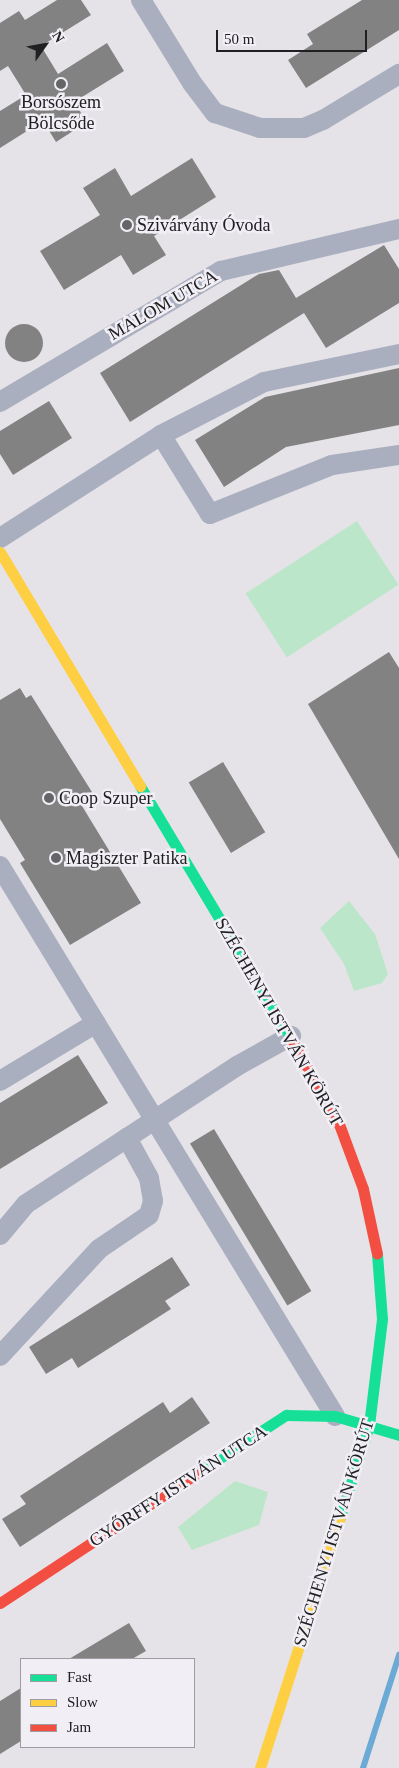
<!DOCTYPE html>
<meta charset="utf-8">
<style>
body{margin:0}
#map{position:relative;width:399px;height:1768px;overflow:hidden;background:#e5e3e7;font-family:Georgia,serif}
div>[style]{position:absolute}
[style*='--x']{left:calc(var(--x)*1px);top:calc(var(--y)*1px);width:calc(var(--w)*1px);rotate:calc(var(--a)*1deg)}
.green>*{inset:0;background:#bce6c9;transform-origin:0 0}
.stream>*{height:6px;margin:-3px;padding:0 3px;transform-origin:3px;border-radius:3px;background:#6aaad5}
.building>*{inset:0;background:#838282;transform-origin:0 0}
.round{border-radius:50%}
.street>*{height:20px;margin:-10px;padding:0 10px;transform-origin:10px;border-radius:10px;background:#aaafc0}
.fast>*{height:11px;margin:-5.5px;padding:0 5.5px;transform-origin:5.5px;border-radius:5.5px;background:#16e098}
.slow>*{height:11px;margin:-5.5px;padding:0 5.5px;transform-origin:5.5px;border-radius:5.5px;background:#ffcf43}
.jam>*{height:11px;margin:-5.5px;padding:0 5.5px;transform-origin:5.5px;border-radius:5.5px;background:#f24e42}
.dots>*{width:14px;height:14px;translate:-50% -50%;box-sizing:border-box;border:2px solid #f1eff5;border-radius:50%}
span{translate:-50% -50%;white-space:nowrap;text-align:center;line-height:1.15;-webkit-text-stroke:5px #f1eff5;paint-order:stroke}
.poi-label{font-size:18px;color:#202022}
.left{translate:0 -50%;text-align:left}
.street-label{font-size:18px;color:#202022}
.legend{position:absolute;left:20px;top:1658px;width:175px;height:90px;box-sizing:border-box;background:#f1eff5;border:1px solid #9d9ca1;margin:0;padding:6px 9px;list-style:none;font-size:15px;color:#202022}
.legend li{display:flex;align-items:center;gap:10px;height:25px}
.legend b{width:25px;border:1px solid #9d9ca1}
.north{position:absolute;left:20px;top:20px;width:50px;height:50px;-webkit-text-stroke:4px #f1eff5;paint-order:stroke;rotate:58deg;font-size:14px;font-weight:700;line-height:20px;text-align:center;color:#202022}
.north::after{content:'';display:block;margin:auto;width:18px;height:22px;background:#202022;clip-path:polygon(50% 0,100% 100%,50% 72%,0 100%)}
.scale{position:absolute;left:216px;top:30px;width:151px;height:22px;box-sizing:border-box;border:2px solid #202022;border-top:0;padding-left:6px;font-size:15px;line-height:18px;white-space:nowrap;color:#202022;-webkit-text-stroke:4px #f1eff5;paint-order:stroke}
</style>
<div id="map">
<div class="green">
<div style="left:357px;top:521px;width:76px;height:133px;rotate:57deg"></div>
<div style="clip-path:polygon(349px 901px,375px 934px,388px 974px,382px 983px,354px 991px,344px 964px,320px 928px)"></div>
<div style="clip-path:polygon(235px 1481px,268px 1492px,259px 1525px,192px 1550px,178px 1527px)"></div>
</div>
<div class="stream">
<div style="--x:363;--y:1768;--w:119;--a:-72.3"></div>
</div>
<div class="building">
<div style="clip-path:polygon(57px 0,81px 0,91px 15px,41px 46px,58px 74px,107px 43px,124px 71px,74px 102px,87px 122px,56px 142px,43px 121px,0 148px,0 111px,26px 95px,8px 66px,0 71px,0 23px,19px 11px,25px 20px)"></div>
<div style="clip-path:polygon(362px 0,399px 0,399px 30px,306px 88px,288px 60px,313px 44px,307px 34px)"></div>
<div style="clip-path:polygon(192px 158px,216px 197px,154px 236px,166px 255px,133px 275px,121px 255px,64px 290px,40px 251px,100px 215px,83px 188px,115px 168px,131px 196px)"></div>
<div style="clip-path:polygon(384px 245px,399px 269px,399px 303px,326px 348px,304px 313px,130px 422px,100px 373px,259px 274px,279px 270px,296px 298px)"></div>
<div class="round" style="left:5px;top:324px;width:38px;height:38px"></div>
<div style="clip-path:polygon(399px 368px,399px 425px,286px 447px,224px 487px,195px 440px,265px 397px)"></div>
<div style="clip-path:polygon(49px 401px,72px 438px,13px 475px,0 454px,0 431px)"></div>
<div style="clip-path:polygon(389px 652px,399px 668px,399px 859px,308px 704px)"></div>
<div style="clip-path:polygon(20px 688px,26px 698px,31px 695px,92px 792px,79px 801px,141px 903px,70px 945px,20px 863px,25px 860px,0 819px,0 700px)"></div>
<div style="left:223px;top:762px;width:82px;height:40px;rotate:59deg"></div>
<div style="clip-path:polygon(78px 1055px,108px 1103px,0 1169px,0 1103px)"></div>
<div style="left:214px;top:1129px;width:189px;height:28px;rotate:59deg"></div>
<div style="clip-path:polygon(172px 1257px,190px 1285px,165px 1301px,171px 1309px,78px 1368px,72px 1358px,46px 1374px,29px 1347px)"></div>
<div style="clip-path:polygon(192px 1397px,210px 1423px,20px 1547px,2px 1519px,26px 1504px,20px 1496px,163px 1402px,170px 1413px)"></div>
<div style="clip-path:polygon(129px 1623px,146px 1651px,132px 1659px,69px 1659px)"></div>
<div style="clip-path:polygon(21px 1688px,21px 1741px,0 1754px,0 1701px)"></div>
</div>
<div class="street">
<div style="--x:141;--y:0;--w:97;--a:58.4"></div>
<div style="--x:192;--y:83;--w:38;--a:53"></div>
<div style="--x:215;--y:113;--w:47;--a:18.4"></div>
<div style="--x:260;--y:128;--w:44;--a:0"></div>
<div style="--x:304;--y:128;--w:21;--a:-23"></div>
<div style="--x:323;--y:120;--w:89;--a:-31.2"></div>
<div style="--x:0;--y:402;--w:257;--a:-30.7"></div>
<div style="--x:221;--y:271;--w:183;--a:-13.3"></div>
<div style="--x:161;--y:435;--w:93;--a:58.2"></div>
<div style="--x:210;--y:514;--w:131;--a:-21.9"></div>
<div style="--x:332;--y:465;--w:68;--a:-8.5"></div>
<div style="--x:0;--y:538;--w:191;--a:-32.6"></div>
<div style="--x:161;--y:435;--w:116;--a:-27.2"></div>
<div style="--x:264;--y:382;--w:138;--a:-11.7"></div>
<div style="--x:0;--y:866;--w:644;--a:58.65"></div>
<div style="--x:0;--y:1081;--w:112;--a:-31.1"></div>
<div style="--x:0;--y:1235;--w:40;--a:-50"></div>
<div style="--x:26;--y:1204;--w:252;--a:-33.2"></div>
<div style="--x:237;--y:1066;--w:62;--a:-29.1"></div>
<div style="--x:0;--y:1356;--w:146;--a:-47.2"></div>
<div style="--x:99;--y:1249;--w:60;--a:-34.2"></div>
<div style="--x:149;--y:1215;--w:15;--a:-74"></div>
<div style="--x:153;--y:1201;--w:23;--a:-100"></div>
<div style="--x:149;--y:1178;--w:46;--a:-118.8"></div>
</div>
<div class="fast">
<div style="--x:140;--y:786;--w:296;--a:59.1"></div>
<div style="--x:200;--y:1471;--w:103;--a:-33.1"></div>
<div style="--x:286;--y:1415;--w:49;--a:1.2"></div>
<div style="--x:335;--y:1416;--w:67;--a:16.5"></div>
<div style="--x:340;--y:1517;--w:96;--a:-72.5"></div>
<div style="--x:369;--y:1425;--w:107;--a:-83"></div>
<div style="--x:382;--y:1319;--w:65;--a:-94.4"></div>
</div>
<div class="slow">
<div style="--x:0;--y:552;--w:273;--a:59.1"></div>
<div style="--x:260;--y:1768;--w:263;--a:-72.3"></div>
</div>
<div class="jam">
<div style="--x:292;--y:1040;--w:96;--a:60.8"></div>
<div style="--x:339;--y:1124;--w:69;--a:69.7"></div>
<div style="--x:363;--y:1189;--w:66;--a:77.8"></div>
<div style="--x:0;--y:1603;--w:240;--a:-33.4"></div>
</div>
<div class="dots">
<div style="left:61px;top:84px;background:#656467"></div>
<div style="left:127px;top:225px;background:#656467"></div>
<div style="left:49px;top:798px;background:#656467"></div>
<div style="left:56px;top:858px;background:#656467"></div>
</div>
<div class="poi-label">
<span style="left:61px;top:113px">Borsószem<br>Bölcsőde</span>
<span class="left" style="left:137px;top:225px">Szivárvány Óvoda</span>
<span class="left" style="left:59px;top:798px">Coop Szuper</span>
<span class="left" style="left:66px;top:858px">Magiszter Patika</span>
</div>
<div class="street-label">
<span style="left:163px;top:305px;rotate:-30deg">MALOM UTCA</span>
<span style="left:279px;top:1022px;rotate:60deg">SZÉCHENYI ISTVÁN KÖRÚT</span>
<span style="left:178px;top:1486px;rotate:-33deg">GYŐRFFY ISTVÁN UTCA</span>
<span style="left:334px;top:1533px;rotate:-73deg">SZÉCHENYI ISTVÁN KÖRÚT</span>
</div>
<ul class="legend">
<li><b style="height:6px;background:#16e098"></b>Fast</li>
<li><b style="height:6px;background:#ffcf43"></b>Slow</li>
<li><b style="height:6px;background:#f24e42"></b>Jam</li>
</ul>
<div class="north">N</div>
<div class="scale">50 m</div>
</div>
